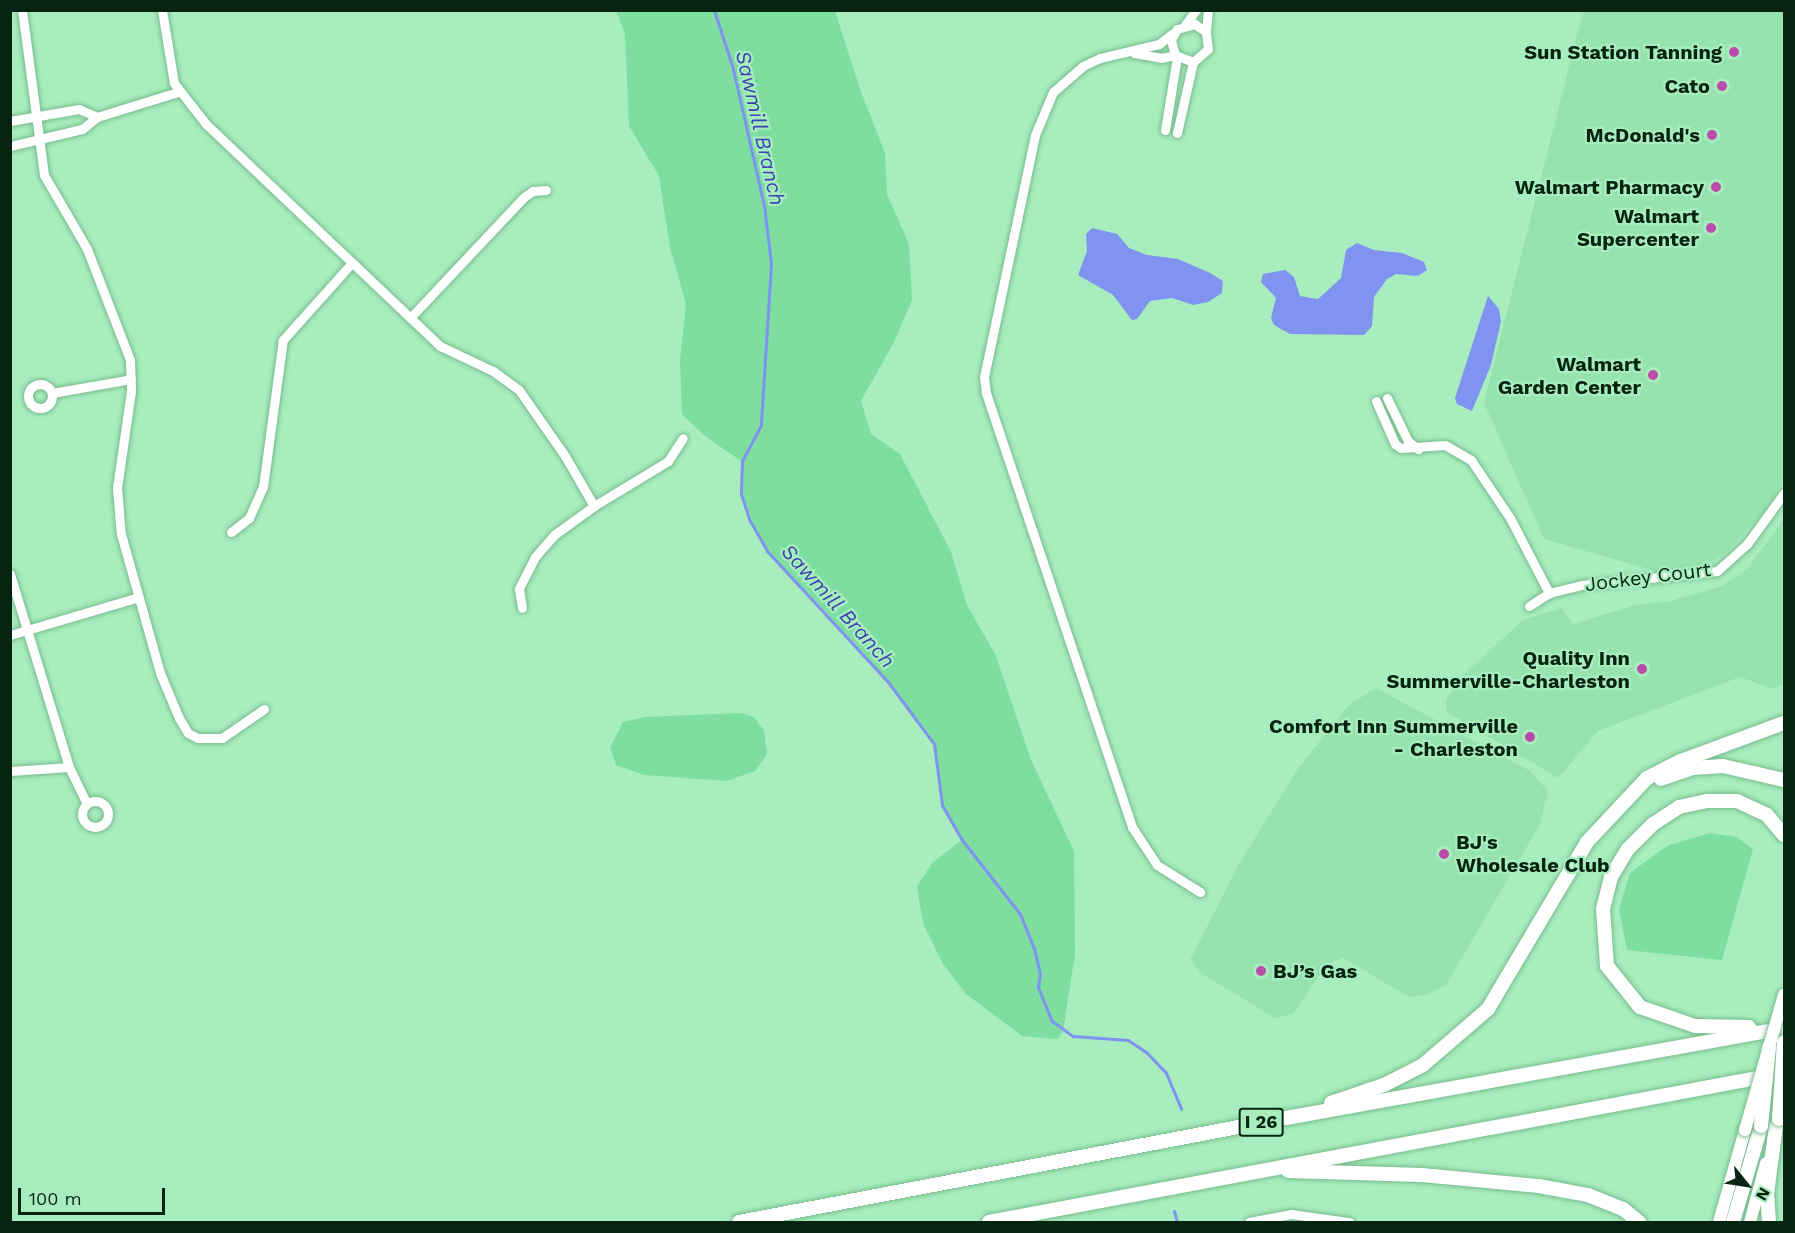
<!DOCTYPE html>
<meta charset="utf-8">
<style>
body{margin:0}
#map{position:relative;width:1795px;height:1233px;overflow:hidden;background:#a8edbd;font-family:"Work Sans",sans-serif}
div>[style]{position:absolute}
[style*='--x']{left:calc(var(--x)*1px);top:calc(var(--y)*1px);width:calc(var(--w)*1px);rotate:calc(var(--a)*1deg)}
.built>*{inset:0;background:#97e3af}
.green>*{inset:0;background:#7dde9f}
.water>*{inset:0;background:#8193f1}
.stream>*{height:3px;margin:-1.5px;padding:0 1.5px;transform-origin:1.5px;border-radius:1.5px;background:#8193f1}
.roads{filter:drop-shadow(0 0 2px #78bb8e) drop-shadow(0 0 2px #78bb8e)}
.minor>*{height:9px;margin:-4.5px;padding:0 4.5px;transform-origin:4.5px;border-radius:4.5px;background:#fff}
.minor>.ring{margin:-4.5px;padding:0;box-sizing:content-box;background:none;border:9px solid #fff;border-radius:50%}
.major>*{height:12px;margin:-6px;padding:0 6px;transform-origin:6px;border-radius:6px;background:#fff}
.highway>*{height:14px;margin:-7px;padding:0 7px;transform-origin:7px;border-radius:7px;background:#fff}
.bridges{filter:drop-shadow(0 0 2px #78bb8e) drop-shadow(0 0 2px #78bb8e)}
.major-bridge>*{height:12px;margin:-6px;padding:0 6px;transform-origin:6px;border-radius:6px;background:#fff}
.highway-bridge>*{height:14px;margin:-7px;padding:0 7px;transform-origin:7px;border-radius:7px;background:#fff}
.dots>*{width:16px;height:16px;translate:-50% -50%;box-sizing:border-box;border:3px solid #a8edbd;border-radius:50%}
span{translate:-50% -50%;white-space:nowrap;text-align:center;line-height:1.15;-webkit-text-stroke:4.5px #a8edbd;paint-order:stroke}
.shield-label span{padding:2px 4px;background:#a8edbd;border:2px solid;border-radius:4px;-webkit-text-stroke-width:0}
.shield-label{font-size:18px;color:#072413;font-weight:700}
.poi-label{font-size:20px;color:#072413;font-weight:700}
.right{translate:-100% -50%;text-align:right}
.left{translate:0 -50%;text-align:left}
.street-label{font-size:20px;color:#072413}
.water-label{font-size:21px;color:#3c45b1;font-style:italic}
.frame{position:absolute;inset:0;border:12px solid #072413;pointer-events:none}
.north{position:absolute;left:1717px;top:1155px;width:60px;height:60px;-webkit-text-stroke:4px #a8edbd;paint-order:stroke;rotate:120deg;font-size:16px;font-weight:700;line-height:24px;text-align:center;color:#072413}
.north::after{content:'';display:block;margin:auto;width:21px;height:27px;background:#072413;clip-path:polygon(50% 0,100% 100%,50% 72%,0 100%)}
.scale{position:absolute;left:18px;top:1188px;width:147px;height:27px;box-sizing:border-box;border:3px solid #072413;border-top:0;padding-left:8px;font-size:18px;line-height:21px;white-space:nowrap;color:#072413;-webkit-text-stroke:4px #a8edbd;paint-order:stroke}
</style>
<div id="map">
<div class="built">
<div style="clip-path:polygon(1587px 10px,1784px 11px,1784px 480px,1766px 509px,1727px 552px,1699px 569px,1669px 575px,1544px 539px,1484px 403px,1582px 15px)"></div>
<div style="clip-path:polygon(1784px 519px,1784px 683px,1773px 689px,1740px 677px,1598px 731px,1558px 778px,1447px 712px,1446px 700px,1460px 678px,1523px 620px,1562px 608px,1573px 624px,1636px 605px,1671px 601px,1722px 586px,1748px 568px)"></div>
<div style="clip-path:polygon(1376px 688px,1530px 771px,1548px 791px,1540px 824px,1446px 985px,1429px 994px,1409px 997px,1343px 958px,1327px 964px,1293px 1014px,1275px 1018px,1202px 974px,1190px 960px,1239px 864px,1299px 767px,1349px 705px)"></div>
</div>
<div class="green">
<div style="clip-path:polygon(616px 11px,835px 11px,861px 92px,885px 153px,887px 194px,909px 244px,912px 300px,894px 342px,861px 401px,871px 434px,900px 454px,951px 552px,967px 605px,996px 656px,1031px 760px,1074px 851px,1075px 954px,1063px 1031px,1058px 1039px,1022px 1036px,966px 994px,943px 964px,923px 923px,917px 886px,933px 862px,962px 840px,942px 805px,934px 744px,888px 682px,767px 551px,750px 521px,741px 494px,741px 461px,705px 436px,682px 414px,680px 361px,686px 304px,670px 247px,659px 176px,629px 126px,625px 34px)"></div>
<div style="clip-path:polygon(741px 713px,754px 717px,764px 731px,767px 754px,755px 771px,727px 781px,644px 775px,616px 765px,610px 748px,623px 722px,644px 717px)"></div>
<div style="clip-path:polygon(1710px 833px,1737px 837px,1753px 849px,1722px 960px,1627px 950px,1619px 909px,1630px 873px,1667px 846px)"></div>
</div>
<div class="water">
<div style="clip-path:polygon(1092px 228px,1117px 234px,1129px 248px,1147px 255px,1178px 259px,1210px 273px,1223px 281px,1222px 293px,1208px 302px,1193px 305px,1172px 298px,1150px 301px,1137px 319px,1132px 320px,1113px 295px,1078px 275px,1087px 251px,1086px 234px)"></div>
<div style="clip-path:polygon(1357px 243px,1374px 250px,1402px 253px,1424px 262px,1427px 270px,1418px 276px,1396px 274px,1387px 279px,1374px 297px,1372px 326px,1364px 335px,1290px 334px,1274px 325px,1271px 318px,1276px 298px,1261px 282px,1263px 274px,1285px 270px,1294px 277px,1300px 296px,1318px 299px,1341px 278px,1346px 250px)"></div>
<div style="clip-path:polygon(1488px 296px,1499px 309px,1501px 321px,1491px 365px,1472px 411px,1457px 404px,1455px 398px)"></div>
</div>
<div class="stream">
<div style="--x:714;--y:10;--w:62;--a:72.1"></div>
<div style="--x:733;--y:69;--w:139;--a:77.2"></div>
<div style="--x:764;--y:205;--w:59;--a:83.2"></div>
<div style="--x:771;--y:264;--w:161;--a:93.6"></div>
<div style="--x:761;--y:425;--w:41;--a:117.8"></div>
<div style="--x:742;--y:461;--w:33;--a:92"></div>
<div style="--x:741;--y:494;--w:28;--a:72"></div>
<div style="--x:750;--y:521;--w:34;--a:60"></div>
<div style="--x:767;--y:551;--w:178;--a:47.3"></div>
<div style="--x:888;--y:682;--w:77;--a:53.4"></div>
<div style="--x:934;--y:744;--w:62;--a:82.5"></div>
<div style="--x:942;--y:805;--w:40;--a:60.3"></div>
<div style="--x:962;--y:840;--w:94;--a:51.9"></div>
<div style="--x:1020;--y:914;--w:37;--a:68"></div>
<div style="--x:1034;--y:948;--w:26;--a:77"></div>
<div style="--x:1040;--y:973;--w:14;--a:98"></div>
<div style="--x:1038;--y:987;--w:37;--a:68"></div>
<div style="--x:1052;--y:1021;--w:26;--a:36"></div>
<div style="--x:1073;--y:1036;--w:55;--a:4.2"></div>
<div style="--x:1128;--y:1040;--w:22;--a:34"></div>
<div style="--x:1146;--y:1052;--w:29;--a:46"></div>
<div style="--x:1166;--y:1073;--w:39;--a:67"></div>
<div style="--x:1174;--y:1211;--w:11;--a:75"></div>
</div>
<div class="roads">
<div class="minor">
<div style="--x:22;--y:10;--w:166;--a:82.4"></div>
<div style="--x:44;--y:175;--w:86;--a:59.8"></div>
<div style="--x:87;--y:249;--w:119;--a:68.8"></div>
<div style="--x:130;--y:360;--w:31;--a:88"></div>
<div style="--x:131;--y:391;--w:98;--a:98.2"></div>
<div style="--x:117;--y:488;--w:25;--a:85"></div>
<div style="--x:119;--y:513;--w:21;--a:85"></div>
<div style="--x:121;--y:534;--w:144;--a:74.3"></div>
<div style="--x:160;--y:673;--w:49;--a:67.1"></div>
<div style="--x:179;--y:718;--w:17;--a:59"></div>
<div style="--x:188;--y:733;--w:11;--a:27"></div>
<div style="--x:198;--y:738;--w:24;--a:0"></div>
<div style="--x:222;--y:738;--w:51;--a:-34.6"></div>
<div style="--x:162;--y:10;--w:74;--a:80.7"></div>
<div style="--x:174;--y:83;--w:52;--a:52"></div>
<div style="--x:206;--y:124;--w:323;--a:43.5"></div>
<div style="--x:440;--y:346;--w:59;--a:25.3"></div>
<div style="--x:493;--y:371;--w:32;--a:36"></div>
<div style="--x:519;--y:390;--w:80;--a:55.1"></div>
<div style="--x:565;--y:456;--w:58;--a:59.9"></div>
<div style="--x:594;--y:506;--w:49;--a:144.1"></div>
<div style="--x:554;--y:535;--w:29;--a:131"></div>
<div style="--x:535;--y:557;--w:36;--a:117"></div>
<div style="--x:519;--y:589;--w:19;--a:81"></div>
<div style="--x:1185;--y:25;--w:19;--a:-54"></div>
<div style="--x:1206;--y:32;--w:22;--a:-85"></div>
<div style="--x:1173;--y:33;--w:18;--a:142"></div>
<div style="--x:1159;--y:44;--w:61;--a:166.7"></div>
<div style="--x:1100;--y:58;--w:19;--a:155"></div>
<div style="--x:1083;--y:66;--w:40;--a:139"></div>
<div style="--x:1053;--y:92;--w:47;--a:112.7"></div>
<div style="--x:1035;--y:135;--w:247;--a:101.9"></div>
<div style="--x:984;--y:377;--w:16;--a:83"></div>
<div style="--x:986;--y:393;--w:458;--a:71.4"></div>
<div style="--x:1132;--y:827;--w:45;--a:56.7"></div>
<div style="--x:1157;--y:865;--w:51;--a:32.1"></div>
<div style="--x:1134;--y:53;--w:27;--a:10"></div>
<div style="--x:1161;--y:58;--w:14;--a:-12"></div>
<div style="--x:1175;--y:55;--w:19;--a:21"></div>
<div style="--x:1193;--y:62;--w:20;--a:-41"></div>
<div style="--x:1208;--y:49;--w:17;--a:-97"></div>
<div style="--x:1206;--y:32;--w:14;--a:-144"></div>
<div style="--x:1195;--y:24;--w:19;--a:164"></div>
<div style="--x:1177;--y:29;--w:13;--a:119"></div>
<div style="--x:1171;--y:40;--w:16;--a:75"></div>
<div style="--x:97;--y:117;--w:85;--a:-17.2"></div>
<div style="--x:10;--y:121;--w:70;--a:-9.9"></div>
<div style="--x:79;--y:109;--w:20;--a:24"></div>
<div style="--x:97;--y:117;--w:19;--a:141"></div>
<div style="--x:82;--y:129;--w:74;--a:166.7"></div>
<div style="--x:1165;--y:130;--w:74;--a:-80.7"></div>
<div style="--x:1177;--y:133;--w:73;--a:-77.3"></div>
<div style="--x:410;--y:318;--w:166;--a:-46.7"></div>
<div style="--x:524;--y:197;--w:11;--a:-34"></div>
<div style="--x:533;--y:191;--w:13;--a:-4"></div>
<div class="ring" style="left:28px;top:384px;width:15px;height:15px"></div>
<div style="--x:52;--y:393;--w:80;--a:-10"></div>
<div style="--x:1387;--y:398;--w:48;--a:64"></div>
<div style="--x:1408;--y:441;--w:13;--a:39"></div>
<div style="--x:1376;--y:401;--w:47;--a:66.2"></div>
<div style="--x:1395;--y:444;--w:7;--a:34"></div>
<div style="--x:1401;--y:448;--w:44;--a:-3.9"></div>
<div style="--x:1445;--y:445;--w:30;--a:30"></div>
<div style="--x:1471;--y:460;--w:70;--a:56.1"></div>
<div style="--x:1510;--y:518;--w:85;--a:62.5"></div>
<div style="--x:594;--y:506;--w:87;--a:-31.3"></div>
<div style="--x:668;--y:461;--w:27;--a:-57"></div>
<div style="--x:231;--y:532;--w:23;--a:-38"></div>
<div style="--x:249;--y:518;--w:34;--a:-66"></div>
<div style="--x:263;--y:487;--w:148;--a:-82.3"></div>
<div style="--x:283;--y:340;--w:102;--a:-48.2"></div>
<div style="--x:10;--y:574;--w:202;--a:73"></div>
<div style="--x:69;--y:767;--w:41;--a:64.1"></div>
<div style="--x:1529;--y:606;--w:24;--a:-33"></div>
<div style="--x:1549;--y:593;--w:34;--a:-14"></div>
<div style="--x:1582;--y:585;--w:136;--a:-5.9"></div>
<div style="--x:1717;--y:571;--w:40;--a:-42"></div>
<div style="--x:1747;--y:544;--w:63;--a:-54"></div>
<div style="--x:10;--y:635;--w:134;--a:-16.4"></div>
<div style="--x:10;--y:771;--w:59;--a:-3.9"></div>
<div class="ring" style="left:82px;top:801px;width:17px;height:17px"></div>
<div style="--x:1249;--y:1222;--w:43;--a:-10.8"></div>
<div style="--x:1291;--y:1214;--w:59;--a:7.9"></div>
</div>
<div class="major">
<div style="--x:1719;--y:1222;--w:96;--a:-74.2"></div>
<div style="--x:1750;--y:1222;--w:61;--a:-74.8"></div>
</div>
<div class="highway">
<div style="--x:1661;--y:779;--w:34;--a:-19"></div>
<div style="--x:1693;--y:768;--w:30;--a:-4"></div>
<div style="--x:1723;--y:766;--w:63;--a:12.9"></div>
<div style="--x:1749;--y:1027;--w:54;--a:-178.9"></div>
<div style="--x:1695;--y:1026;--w:58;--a:-160.9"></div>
<div style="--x:1640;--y:1007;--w:53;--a:-128.8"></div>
<div style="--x:1607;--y:966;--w:57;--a:-94"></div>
<div style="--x:1603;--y:909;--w:33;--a:-76"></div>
<div style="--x:1611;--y:877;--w:33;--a:-59"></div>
<div style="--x:1628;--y:849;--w:35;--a:-45"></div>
<div style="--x:1653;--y:824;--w:31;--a:-33"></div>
<div style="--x:1679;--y:807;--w:29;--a:-12"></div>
<div style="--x:1707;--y:801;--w:30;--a:0"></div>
<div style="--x:1737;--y:801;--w:33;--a:25"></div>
<div style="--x:1767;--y:815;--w:26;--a:50"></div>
<div style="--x:1331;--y:1103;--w:56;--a:-18.8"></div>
<div style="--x:1384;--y:1085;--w:44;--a:-27.1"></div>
<div style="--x:1423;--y:1065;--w:86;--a:-40.7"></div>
<div style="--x:1488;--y:1009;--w:194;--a:-59.3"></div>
<div style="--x:1587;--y:842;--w:88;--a:-46.8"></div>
<div style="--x:1647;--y:778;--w:38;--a:-27"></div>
<div style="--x:1681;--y:761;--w:110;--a:-20.3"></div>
<div style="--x:1288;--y:1171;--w:134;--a:1.7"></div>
<div style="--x:1422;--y:1175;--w:118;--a:5.4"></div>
<div style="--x:1539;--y:1186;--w:50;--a:10.4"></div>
<div style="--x:1588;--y:1195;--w:38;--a:22"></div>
<div style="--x:1623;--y:1209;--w:21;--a:39"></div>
<div style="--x:739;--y:1222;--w:557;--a:-10.77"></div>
<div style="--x:1286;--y:1118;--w:506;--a:-10.24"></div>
<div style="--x:989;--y:1222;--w:809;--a:-10.62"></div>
<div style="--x:1733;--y:1222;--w:100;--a:-73.7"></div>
<div style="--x:1769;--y:1222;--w:28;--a:-94"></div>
<div style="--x:1767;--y:1194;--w:69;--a:-82.5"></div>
</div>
</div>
<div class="bridges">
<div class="major-bridge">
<div style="--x:1745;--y:1130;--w:141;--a:-73.9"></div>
</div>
<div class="highway-bridge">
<div style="--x:1779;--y:1119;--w:77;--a:-86.3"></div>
<div style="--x:1761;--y:1126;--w:79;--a:-84.2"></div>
</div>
</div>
<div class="dots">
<div style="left:1734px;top:52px;background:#bb4caa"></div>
<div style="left:1722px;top:86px;background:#bb4caa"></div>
<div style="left:1712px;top:135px;background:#bb4caa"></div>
<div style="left:1716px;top:187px;background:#bb4caa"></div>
<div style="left:1711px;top:228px;background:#bb4caa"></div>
<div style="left:1653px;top:375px;background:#bb4caa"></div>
<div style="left:1642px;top:669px;background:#bb4caa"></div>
<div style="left:1530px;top:737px;background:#bb4caa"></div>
<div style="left:1444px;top:854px;background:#bb4caa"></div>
<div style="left:1261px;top:971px;background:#bb4caa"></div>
</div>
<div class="shield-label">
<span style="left:1261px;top:1122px">I 26</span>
</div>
<div class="poi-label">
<span class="right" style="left:1722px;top:52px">Sun Station Tanning</span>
<span class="right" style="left:1710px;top:86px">Cato</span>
<span class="right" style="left:1700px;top:135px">McDonald's</span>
<span class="right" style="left:1704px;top:187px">Walmart Pharmacy</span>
<span class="right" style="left:1699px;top:228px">Walmart<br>Supercenter</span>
<span class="right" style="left:1641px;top:376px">Walmart<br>Garden Center</span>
<span class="right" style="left:1630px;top:670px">Quality Inn<br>Summerville-Charleston</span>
<span class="right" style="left:1518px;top:738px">Comfort Inn Summerville<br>- Charleston</span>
<span class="left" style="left:1456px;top:854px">BJ's<br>Wholesale Club</span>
<span class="left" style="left:1273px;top:971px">BJ’s Gas</span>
</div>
<div class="street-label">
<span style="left:1648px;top:577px;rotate:-7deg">Jockey Court</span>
</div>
<div class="water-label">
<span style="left:760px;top:128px;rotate:77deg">Sawmill Branch</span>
<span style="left:838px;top:606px;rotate:48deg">Sawmill Branch</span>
</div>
<div class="frame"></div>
<div class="north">N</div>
<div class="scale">100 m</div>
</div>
